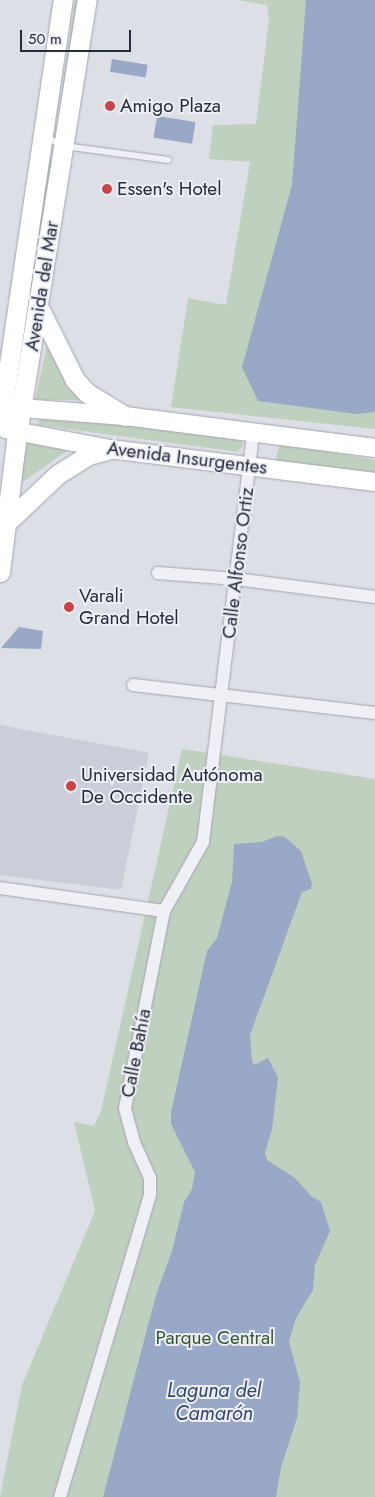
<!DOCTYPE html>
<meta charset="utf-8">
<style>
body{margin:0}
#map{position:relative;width:375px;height:1497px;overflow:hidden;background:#dddfe6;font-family:Jost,sans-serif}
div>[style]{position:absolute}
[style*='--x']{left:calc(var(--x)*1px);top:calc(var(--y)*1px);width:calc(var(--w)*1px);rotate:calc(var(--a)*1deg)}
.built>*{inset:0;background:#cbced8}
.green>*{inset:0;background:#c0d0be}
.water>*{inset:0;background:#98a8c6;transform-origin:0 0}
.roads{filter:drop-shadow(0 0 1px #a3a6b0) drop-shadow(0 0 1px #a3a6b0)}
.service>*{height:6px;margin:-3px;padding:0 3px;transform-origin:3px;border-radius:3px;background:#eff0f5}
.minor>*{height:12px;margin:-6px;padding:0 6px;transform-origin:6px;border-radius:6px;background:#eff0f5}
.secondary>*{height:18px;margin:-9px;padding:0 9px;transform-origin:9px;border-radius:9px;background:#fff}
.primary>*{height:19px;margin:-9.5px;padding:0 9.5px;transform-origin:9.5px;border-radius:9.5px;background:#fff}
.dots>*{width:14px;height:14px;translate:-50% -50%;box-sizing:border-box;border:2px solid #eceef4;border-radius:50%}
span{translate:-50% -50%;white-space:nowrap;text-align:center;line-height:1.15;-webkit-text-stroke:4px #eceef4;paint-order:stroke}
.poi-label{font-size:19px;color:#272c3c}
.left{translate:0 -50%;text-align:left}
.street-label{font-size:19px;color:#272c3c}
.park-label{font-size:19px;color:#375735}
.water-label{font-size:20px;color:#32456f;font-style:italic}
.scale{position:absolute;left:20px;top:30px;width:111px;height:22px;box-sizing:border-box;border:2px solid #272c3c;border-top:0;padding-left:6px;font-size:15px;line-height:18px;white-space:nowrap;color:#272c3c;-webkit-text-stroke:4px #eceef4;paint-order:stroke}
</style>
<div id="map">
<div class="built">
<div style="clip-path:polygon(0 725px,149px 753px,121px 890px,0 875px)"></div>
</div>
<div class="green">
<div style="clip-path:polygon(75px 0,79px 0,61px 117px,58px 119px)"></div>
<div style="clip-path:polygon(238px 0,375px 0,375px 429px,171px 407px,188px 298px,226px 305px,250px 162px,209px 159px,213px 125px,256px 124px,269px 19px,267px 5px)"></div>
<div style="clip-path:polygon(50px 158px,56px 165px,49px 177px,16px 388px,47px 159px)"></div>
<div style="clip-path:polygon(47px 345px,52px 346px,81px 400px,35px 400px)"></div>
<div style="clip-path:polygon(41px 414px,239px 437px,243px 445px,238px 452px,38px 425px)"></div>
<div style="clip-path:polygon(29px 435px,74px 446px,23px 482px,19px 477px)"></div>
<div style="clip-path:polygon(280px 443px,375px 460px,375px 476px,275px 462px)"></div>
<div style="clip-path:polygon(182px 749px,375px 779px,375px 1497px,0 1497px,22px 1385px,95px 1211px,74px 1122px,94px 1126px,101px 1111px)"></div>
</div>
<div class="water">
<div style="clip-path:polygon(306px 0,375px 0,375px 412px,357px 414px,258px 401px,242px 367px,292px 185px)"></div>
<div style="left:112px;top:59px;width:36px;height:13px;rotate:9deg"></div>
<div style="left:157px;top:116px;width:39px;height:22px;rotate:9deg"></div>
<div style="clip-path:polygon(19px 627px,43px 631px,41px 649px,1px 648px)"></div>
<div style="clip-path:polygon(277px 836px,285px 837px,301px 851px,312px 884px,311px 889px,302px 892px,250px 1035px,252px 1060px,254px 1065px,268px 1058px,278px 1078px,272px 1129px,265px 1153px,267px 1160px,295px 1178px,311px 1196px,321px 1202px,330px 1231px,315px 1265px,313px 1290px,296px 1318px,289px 1341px,300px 1383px,297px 1418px,281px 1467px,276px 1497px,103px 1497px,156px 1295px,172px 1251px,184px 1202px,192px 1189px,195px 1172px,171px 1124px,171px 1112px,207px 951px,217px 938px,232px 882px,234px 844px,262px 842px)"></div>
</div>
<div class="roads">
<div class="service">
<div style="--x:46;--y:137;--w:20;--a:27"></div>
<div style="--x:64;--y:146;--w:105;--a:7.7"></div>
</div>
<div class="minor">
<div style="--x:158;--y:573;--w:78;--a:4.4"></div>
<div style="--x:236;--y:579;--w:140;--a:7.4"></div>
<div style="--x:133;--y:685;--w:244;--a:6.6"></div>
<div style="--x:0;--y:888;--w:166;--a:8"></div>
<div style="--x:60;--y:1497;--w:315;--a:-73.4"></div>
<div style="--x:150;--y:1195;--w:17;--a:-90"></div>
<div style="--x:150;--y:1178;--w:39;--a:-114"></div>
<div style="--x:134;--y:1142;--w:35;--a:-105"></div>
<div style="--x:125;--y:1108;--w:201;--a:-78.8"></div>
<div style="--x:164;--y:911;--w:79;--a:-60.5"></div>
<div style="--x:203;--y:842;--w:413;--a:-83"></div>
</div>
<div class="secondary">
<div style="--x:8;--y:407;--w:117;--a:4.4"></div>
<div style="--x:125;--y:416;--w:252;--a:7.3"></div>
<div style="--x:5;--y:429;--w:107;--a:10.8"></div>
<div style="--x:110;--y:449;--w:267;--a:7.1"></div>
</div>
<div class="primary">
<div style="--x:40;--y:310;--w:78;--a:63.4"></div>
<div style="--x:75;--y:380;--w:18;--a:47"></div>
<div style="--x:87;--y:393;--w:44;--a:31.2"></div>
<div style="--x:0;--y:425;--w:430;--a:-81.6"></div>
<div style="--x:6;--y:523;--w:71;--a:-43.3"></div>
<div style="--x:58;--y:474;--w:36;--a:-32"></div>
<div style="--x:88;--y:455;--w:23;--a:-15"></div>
<div style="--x:0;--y:572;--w:132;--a:-83"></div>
<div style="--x:16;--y:441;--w:447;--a:-80.9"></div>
</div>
</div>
<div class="dots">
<div style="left:110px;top:106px;background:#c94446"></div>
<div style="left:107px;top:189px;background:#c94446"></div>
<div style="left:69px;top:607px;background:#c94446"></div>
<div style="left:71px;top:786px;background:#c94446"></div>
</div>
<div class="poi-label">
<span class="left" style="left:120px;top:106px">Amigo Plaza</span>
<span class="left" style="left:117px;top:189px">Essen's Hotel</span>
<span class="left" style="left:79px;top:607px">Varali<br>Grand Hotel</span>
<span class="left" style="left:81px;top:786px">Universidad Autónoma<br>De Occidente</span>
</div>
<div class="street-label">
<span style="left:42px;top:286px;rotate:-81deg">Avenida del Mar</span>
<span style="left:187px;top:458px;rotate:7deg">Avenida Insurgentes</span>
<span style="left:238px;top:563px;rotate:-83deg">Calle Alfonso Ortiz</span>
<span style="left:136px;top:1053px;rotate:-79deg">Calle Bahía</span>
</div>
<div class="park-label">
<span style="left:215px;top:1338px">Parque Central</span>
</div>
<div class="water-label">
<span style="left:214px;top:1402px">Laguna del<br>Camarón</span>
</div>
<div class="scale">50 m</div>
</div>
